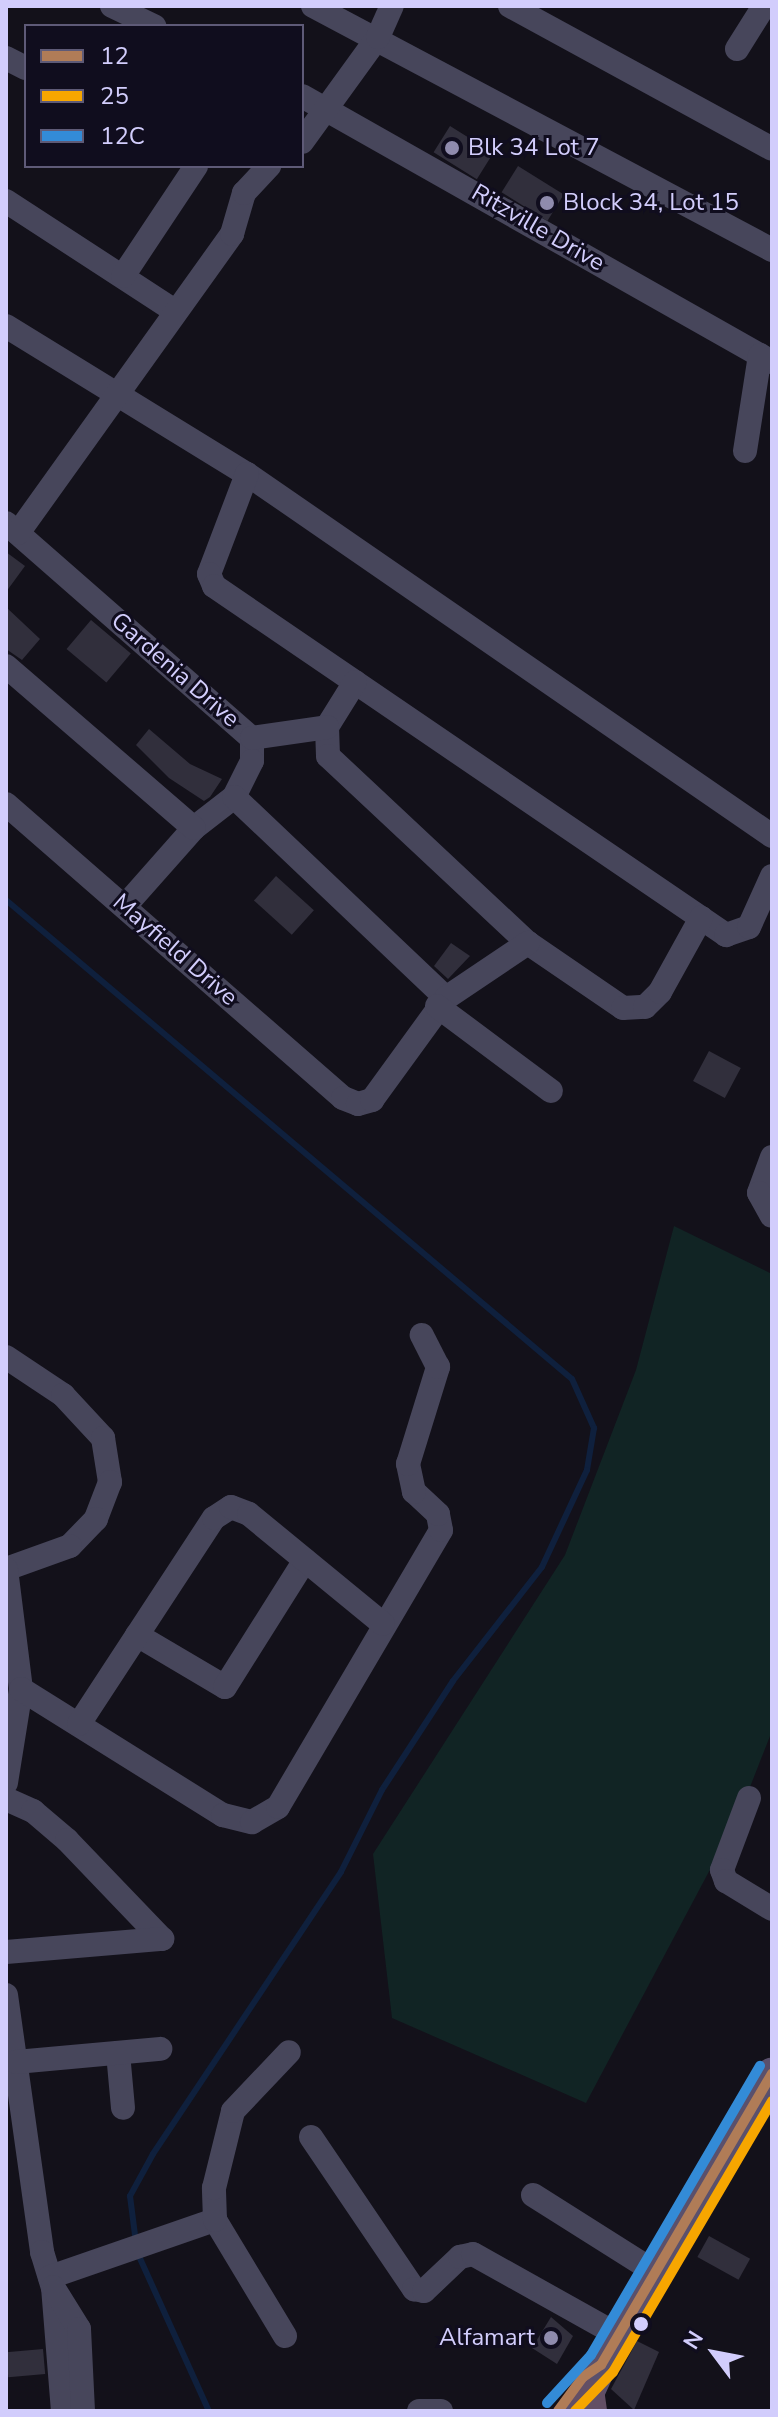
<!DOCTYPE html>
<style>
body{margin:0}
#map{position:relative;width:778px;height:2417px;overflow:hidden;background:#13111a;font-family:"Nunito Sans",sans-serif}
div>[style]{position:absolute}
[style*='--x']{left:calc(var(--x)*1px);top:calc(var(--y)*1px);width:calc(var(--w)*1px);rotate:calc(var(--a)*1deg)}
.green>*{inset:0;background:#112424}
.stream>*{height:6px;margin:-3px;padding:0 3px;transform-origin:3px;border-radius:3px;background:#0f203d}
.building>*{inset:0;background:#312f3c;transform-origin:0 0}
.minor>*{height:24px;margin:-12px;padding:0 12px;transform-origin:12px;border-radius:12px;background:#47465b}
.major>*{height:32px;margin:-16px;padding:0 16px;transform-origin:16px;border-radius:16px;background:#5a506c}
.highway>*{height:36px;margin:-18px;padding:0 18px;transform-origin:18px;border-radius:18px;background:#634f65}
.bus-1>*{height:10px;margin:-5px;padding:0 5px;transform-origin:5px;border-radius:5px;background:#b07c57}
.bus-2>*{height:10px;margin:-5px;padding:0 5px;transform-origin:5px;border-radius:5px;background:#f7a600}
.bus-3>*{height:10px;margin:-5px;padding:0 5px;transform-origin:5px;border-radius:5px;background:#338bd7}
.dots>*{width:22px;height:22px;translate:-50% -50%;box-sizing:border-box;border:4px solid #100d1e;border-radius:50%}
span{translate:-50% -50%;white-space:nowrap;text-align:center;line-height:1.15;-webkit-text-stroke:6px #100d1e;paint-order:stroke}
.poi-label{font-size:24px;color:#d2cdfc}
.left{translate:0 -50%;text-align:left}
.right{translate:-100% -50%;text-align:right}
.street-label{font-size:24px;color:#d2cdfc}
.frame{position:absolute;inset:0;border:8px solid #d2cdfc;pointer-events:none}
.legend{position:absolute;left:24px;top:24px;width:280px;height:144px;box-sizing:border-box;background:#100d1e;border:2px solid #5e5a77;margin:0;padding:10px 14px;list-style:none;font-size:24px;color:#d2cdfc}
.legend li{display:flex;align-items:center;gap:16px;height:40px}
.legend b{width:40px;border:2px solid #5e5a77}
.north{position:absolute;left:674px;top:2313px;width:80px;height:80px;-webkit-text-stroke:6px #100d1e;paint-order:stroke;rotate:302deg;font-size:22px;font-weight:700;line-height:32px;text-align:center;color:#d2cdfc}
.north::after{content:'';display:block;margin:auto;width:28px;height:36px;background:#d2cdfc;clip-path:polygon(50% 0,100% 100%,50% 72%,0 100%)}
</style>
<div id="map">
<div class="green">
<div style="clip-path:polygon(674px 1226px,772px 1274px,772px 1731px,739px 1815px,586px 2103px,392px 2018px,373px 1854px,565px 1555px,636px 1370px)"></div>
</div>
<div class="stream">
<div style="--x:6;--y:900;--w:741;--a:40.24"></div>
<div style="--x:572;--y:1379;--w:54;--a:65.8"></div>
<div style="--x:594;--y:1428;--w:43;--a:99.5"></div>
<div style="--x:587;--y:1470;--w:107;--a:114.9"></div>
<div style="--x:542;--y:1567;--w:145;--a:128"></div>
<div style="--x:453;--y:1681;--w:130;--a:123.1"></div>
<div style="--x:382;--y:1790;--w:92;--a:116.6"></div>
<div style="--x:341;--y:1872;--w:339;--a:123.7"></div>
<div style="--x:153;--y:2154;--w:48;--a:118.7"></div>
<div style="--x:130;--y:2196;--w:47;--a:82.7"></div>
<div style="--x:138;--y:2254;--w:172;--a:65.7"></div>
</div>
<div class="building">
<div style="left:450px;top:126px;width:51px;height:31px;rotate:32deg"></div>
<div style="left:518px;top:166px;width:54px;height:31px;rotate:32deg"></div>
<div style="clip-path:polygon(6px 552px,25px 566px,6px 592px)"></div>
<div style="clip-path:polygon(6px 607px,40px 639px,22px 660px,6px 649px)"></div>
<div style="left:91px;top:620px;width:52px;height:38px;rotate:40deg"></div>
<div style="clip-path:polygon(149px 729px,190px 764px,222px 779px,210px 797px,204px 801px,169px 778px,136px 745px)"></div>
<div style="left:276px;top:876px;width:51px;height:33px;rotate:42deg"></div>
<div style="clip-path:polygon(451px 943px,470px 956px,448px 979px,434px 966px)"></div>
<div style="left:709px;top:1051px;width:36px;height:34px;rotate:28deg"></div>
<div style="left:709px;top:2236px;width:47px;height:24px;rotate:29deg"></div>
<div style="clip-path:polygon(551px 2317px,573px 2336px,557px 2364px,532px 2348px)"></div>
<div style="clip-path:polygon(637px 2341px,659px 2352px,634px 2410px,611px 2389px)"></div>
<div style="left:43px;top:2349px;width:25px;height:37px;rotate:85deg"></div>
</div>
<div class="minor">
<div style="--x:112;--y:6;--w:47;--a:25.5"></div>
<div style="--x:313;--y:6;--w:520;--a:27.99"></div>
<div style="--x:510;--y:6;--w:298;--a:28.6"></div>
<div style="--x:737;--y:49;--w:51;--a:-57.9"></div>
<div style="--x:6;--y:58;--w:22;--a:27"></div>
<div style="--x:302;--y:96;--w:540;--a:29.51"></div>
<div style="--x:302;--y:142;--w:130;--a:-54.1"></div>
<div style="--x:378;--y:37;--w:34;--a:-66"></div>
<div style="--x:6;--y:201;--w:202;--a:33.1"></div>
<div style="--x:123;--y:276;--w:132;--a:-56.4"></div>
<div style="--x:6;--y:326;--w:283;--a:31.6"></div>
<div style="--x:247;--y:474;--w:638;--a:34.59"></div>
<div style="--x:745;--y:451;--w:97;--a:-81.1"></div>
<div style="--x:247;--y:474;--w:107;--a:110.8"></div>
<div style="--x:209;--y:574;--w:13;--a:67"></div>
<div style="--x:214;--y:586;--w:620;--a:34.28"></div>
<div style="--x:726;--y:935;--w:24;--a:-19"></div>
<div style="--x:749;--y:927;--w:56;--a:-65.7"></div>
<div style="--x:6;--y:523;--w:327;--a:41.2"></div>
<div style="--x:252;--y:738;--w:23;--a:90"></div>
<div style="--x:252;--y:761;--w:40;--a:116.6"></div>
<div style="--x:234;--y:797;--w:51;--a:142.2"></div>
<div style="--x:194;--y:828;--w:104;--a:131.5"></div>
<div style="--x:18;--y:533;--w:368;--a:-54.4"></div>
<div style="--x:232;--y:234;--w:43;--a:-73.7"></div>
<div style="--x:244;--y:193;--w:37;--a:-47"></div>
<div style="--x:6;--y:666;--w:248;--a:40.8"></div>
<div style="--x:355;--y:682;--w:53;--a:121.9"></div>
<div style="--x:327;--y:727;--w:29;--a:88"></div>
<div style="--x:328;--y:756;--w:274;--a:43.1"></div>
<div style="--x:528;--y:943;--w:115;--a:34.4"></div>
<div style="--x:623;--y:1008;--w:22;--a:-3"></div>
<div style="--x:645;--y:1007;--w:21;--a:-45"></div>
<div style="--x:660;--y:992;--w:85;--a:-61"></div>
<div style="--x:252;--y:738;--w:76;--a:-8.3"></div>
<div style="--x:6;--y:804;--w:447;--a:41.1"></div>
<div style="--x:343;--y:1098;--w:16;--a:22"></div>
<div style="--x:358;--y:1104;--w:15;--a:-16"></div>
<div style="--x:372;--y:1100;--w:126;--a:-54"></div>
<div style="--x:446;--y:998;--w:292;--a:-136.5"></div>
<div style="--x:446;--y:998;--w:99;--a:-33.9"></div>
<div style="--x:437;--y:1006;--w:142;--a:36.7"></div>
<div style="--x:772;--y:1157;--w:38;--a:110"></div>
<div style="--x:759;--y:1193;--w:26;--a:61"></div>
<div style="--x:6;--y:1357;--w:69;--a:33.7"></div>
<div style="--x:63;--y:1395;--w:59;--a:47.1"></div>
<div style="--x:103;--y:1438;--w:45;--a:81"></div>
<div style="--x:110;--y:1482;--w:40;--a:111"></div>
<div style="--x:96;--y:1519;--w:37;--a:134"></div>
<div style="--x:70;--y:1546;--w:68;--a:160.2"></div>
<div style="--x:6;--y:1569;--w:121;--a:82.9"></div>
<div style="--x:21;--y:1689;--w:95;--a:99.1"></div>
<div style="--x:137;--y:1635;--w:102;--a:30.6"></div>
<div style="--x:225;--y:1687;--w:150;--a:-57.8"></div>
<div style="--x:21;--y:1689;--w:238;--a:32"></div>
<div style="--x:223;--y:1815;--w:30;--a:14"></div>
<div style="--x:252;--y:1822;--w:30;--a:-30"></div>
<div style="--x:278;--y:1807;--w:321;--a:-59.5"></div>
<div style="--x:441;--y:1530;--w:16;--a:-101"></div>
<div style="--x:438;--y:1514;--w:33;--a:-137"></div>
<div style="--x:414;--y:1492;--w:29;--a:-102"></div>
<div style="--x:408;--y:1464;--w:102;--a:-72.8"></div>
<div style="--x:438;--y:1367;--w:36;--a:-117"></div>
<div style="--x:79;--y:1724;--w:246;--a:-56.8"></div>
<div style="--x:214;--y:1518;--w:20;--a:-33"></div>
<div style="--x:231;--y:1507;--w:19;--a:21"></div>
<div style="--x:249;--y:1514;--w:173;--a:39.4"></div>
<div style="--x:749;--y:1798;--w:77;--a:110.6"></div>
<div style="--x:722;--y:1870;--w:12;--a:70"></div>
<div style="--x:726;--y:1881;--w:54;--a:31.3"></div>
<div style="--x:6;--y:1799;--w:30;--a:24"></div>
<div style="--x:33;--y:1811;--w:45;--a:40.5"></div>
<div style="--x:67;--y:1840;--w:137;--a:46.2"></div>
<div style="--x:6;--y:1952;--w:157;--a:-4.8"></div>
<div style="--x:6;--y:1995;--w:260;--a:82"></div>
<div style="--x:42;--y:2252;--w:37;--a:73"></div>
<div style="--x:53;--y:2287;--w:124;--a:85.4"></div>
<div style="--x:118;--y:2053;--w:55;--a:84.8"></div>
<div style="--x:16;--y:2062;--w:145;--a:-5.2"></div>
<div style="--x:311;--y:2137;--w:184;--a:55.9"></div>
<div style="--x:414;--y:2289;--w:10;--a:11"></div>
<div style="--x:424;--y:2291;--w:50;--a:-43.4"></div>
<div style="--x:460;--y:2257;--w:13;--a:-13"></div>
<div style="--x:473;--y:2254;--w:166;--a:29.2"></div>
<div style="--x:533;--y:2195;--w:144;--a:32.3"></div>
<div style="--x:50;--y:2277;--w:175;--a:-19.1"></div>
<div style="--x:53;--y:2287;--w:49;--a:58.2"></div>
<div style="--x:79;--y:2329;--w:82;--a:87.2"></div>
<div style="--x:285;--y:2336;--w:135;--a:-121.1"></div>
<div style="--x:215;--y:2220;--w:32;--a:-92"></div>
<div style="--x:214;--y:2188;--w:79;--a:-76.1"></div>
<div style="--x:233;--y:2111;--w:81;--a:-46.5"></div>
<div style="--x:419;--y:2411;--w:22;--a:0"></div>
</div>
<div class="major">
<div style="--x:580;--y:2411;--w:51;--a:-65.5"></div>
<div style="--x:601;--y:2365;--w:338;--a:-59.6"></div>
</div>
<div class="highway">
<div style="--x:587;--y:2397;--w:14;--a:82"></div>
</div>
<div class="bus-1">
<div style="--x:558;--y:2411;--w:42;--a:-53.7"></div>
<div style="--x:583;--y:2377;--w:22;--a:-34"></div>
<div style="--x:601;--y:2365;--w:338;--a:-59.6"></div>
</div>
<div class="bus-2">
<div style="--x:575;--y:2411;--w:54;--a:-45.7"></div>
<div style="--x:613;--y:2372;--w:314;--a:-59.6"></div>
</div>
<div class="bus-3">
<div style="--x:547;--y:2403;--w:65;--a:-47.5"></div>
<div style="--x:591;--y:2355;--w:335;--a:-59.7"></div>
</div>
<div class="dots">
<div style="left:452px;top:148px;background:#8f8bad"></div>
<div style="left:547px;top:203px;background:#8f8bad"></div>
<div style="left:641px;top:2324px;background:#d2cdfc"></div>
<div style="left:551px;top:2338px;background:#8f8bad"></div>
</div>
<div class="poi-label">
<span class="left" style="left:468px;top:148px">Blk 34 Lot 7</span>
<span class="left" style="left:563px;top:203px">Block 34, Lot 15</span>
<span class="right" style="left:535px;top:2338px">Alfamart</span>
</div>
<div class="street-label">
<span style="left:538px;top:228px;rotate:30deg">Ritzville Drive</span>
<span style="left:175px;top:670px;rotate:41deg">Gardenia Drive</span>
<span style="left:175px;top:950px;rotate:41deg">Mayfield Drive</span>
</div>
<div class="frame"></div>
<ul class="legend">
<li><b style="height:10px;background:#b07c57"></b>12</li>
<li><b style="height:10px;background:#f7a600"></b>25</li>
<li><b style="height:10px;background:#338bd7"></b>12C</li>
</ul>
<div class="north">N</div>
</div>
